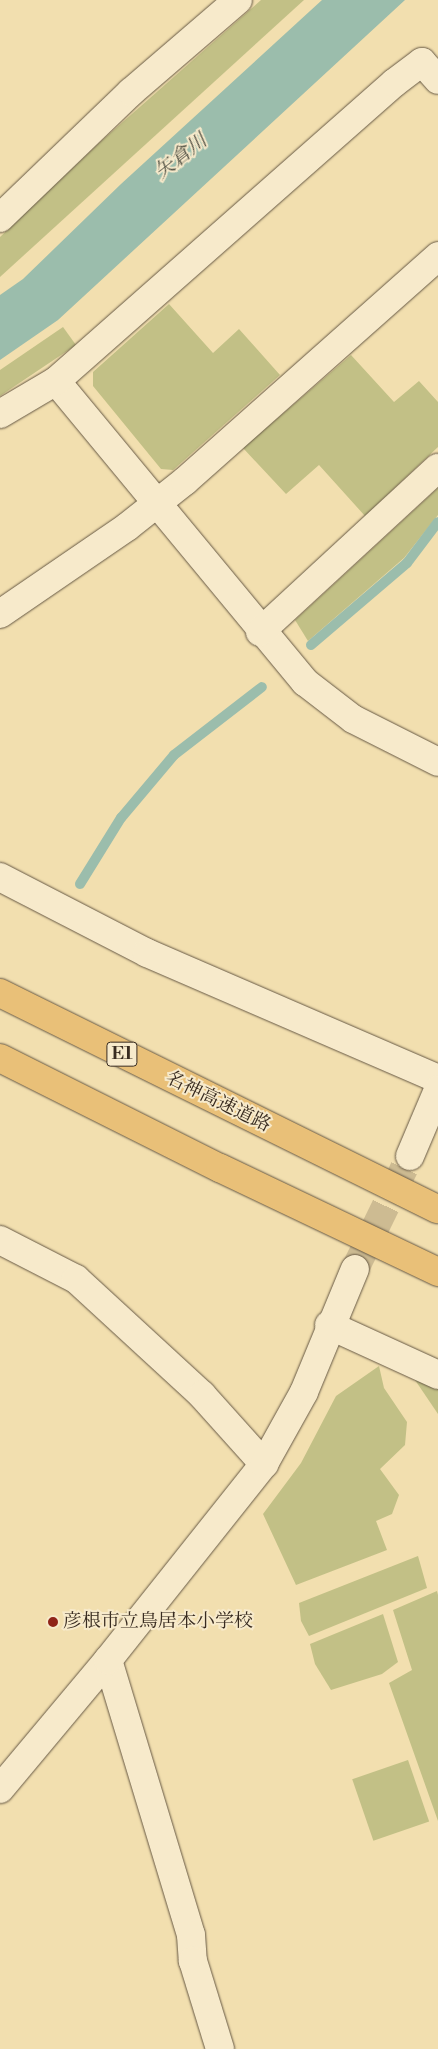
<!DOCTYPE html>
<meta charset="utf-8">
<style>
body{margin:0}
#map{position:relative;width:438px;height:2049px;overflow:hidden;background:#f2dfaf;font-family:"Libre Bodoni","Noto Serif JP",serif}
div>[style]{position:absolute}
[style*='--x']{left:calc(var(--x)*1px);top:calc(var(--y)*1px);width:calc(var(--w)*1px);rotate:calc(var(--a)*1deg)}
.green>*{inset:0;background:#c2c086;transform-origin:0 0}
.water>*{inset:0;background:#9bbdac}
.stream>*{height:10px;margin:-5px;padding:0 5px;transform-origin:5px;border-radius:5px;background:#9bbdac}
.minor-tunnel>*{height:28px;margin-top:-14px;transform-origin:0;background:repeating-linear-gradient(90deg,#cdbb92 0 28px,transparent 0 42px)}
.roads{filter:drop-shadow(0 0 1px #665844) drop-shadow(0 0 1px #665844)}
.minor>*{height:28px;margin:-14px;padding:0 14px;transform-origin:14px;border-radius:14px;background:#f7eacb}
.highway>*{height:28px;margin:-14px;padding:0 14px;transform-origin:14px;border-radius:14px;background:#e9c078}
.dots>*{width:14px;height:14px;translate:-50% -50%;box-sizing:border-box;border:2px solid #f7eacb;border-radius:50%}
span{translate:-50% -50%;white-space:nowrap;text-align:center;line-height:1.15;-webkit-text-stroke:4px #f7eacb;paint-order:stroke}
.shield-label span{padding:1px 4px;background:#f7eacb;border:1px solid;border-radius:4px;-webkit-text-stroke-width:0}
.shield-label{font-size:18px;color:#382b20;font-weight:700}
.street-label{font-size:19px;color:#382b20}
.poi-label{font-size:19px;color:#382b20}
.left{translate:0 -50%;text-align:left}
.water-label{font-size:20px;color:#515043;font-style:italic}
</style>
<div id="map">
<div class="green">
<div style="clip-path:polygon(261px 0,304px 0,0 277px,0 237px,99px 143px)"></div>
<div style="clip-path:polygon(169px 304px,213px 353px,239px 329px,280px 375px,173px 470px,161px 469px,93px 386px,93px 372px)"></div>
<div style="clip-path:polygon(63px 327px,76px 345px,0 396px,0 370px)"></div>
<div style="clip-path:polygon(351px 355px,394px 402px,419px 381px,438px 402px,438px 447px,365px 516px,319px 465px,286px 494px,243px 448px)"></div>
<div style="clip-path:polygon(438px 488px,438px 515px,404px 558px,308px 641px,295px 620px)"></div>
<div style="clip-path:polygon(379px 1366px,384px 1388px,407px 1422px,405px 1445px,380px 1469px,399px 1495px,392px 1514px,376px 1521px,387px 1550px,296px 1585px,263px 1514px,301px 1463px,336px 1396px)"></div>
<div style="clip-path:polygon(417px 1376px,438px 1385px,438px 1414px,415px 1380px)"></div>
<div style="clip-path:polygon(418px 1556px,427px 1588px,309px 1636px,301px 1621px,299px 1603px)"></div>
<div style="clip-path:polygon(437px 1591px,438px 1595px,438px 1821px,389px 1683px,412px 1670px,393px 1610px)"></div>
<div style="clip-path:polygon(383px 1614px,398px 1662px,382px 1674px,331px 1690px,315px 1664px,310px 1644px)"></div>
<div style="left:408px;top:1760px;width:65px;height:59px;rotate:71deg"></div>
</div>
<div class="water">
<div style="clip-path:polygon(322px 0,405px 0,58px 320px,0 360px,0 295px,23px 279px,121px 184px)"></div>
</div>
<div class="stream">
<div style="--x:311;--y:645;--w:126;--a:-40.5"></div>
<div style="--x:407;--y:563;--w:51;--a:-52.9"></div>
<div style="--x:80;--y:884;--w:78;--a:-58.2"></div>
<div style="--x:121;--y:818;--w:82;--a:-49.9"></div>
<div style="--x:174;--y:755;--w:111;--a:-37.7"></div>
</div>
<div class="minor-tunnel">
<div style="--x:355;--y:1269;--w:126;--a:-64"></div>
</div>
<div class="roads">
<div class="minor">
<div style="--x:0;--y:218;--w:182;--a:-43.9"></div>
<div style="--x:131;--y:92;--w:141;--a:-40.7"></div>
<div style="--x:56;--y:381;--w:391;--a:50.4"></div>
<div style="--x:305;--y:682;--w:61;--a:37.6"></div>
<div style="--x:353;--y:719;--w:95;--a:26.8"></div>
<div style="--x:0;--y:414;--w:65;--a:-30.5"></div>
<div style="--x:56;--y:381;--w:451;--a:-41.4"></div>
<div style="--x:394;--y:83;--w:35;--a:-37"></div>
<div style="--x:422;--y:62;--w:24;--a:48"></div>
<div style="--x:0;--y:614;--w:154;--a:-34.4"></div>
<div style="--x:127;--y:527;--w:74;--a:-38.4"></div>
<div style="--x:185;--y:481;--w:339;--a:-41.6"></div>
<div style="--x:260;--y:632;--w:242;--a:-42.7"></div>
<div style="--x:0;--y:877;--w:165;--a:27.3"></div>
<div style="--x:147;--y:953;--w:317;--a:23.4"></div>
<div style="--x:410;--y:1156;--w:72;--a:-67"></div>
<div style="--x:0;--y:1240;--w:85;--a:27.2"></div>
<div style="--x:76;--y:1279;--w:171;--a:42.6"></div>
<div style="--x:202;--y:1395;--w:93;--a:48.1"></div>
<div style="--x:329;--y:1325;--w:120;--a:24.6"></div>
<div style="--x:108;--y:1660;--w:287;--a:73.2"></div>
<div style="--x:191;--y:1935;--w:26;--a:86"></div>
<div style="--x:193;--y:1961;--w:92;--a:72.9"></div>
<div style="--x:0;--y:1789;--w:168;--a:-50.1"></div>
<div style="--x:108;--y:1660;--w:251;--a:-51.5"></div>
<div style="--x:264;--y:1464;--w:82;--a:-60.9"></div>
<div style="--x:304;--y:1392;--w:133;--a:-67.5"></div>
</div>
<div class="highway">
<div style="--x:0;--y:993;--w:488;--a:26.3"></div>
<div style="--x:0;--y:1058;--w:246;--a:26.6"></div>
<div style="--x:220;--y:1168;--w:242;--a:25.5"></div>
</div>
</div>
<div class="dots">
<div style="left:53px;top:1622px;background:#8f2418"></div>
</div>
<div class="shield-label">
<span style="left:122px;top:1054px">E1</span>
</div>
<div class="street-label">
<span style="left:218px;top:1102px;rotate:26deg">名神高速道路</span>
</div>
<div class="poi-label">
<span class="left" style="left:63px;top:1622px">彦根市立鳥居本小学校</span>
</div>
<div class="water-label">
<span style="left:181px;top:157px;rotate:-38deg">矢倉川</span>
</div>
</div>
